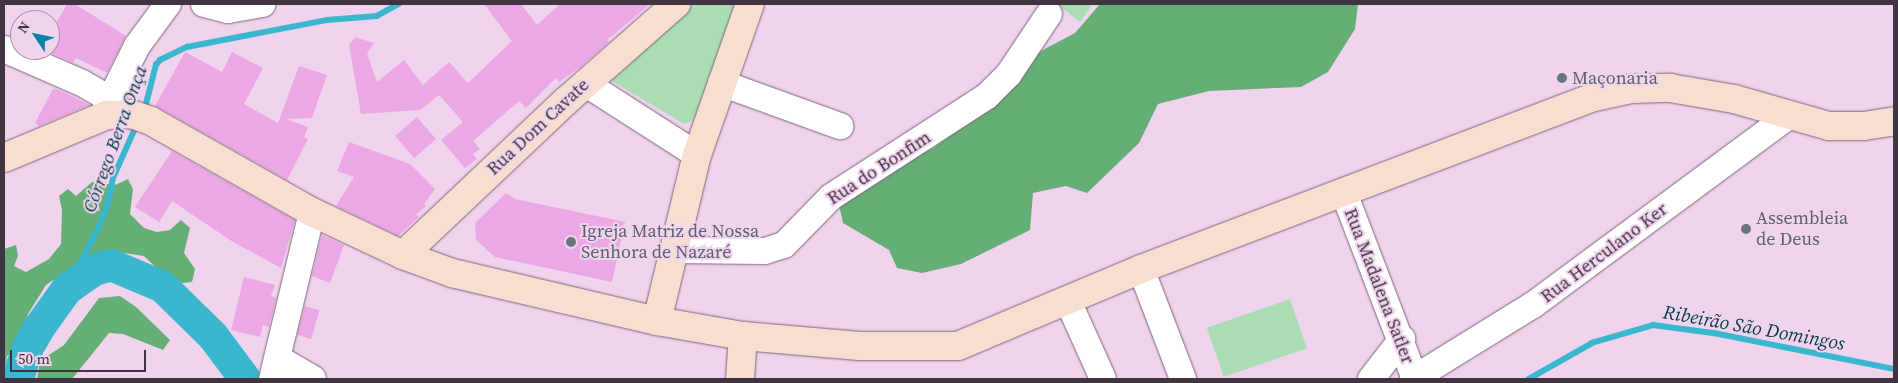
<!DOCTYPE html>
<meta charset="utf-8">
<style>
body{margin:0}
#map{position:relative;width:1898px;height:383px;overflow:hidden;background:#f0d4ee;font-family:"Source Serif 4",serif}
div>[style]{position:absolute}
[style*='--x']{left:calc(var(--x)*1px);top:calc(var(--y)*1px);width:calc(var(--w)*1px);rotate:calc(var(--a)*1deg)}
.green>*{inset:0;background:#abddb5;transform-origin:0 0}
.forest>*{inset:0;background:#65af77}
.stream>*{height:5.5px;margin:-2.75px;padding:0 2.75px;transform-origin:2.75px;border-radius:2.75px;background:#3bb6cf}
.river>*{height:32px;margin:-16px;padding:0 16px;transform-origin:16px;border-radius:16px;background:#3bb6cf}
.building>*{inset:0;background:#eba8e4;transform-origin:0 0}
.roads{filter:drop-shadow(0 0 1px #7e657c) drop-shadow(0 0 1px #7e657c)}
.minor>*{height:26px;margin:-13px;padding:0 13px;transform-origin:13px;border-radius:13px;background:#fff}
.major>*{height:28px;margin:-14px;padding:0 14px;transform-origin:14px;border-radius:14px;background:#f8ded1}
.dots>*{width:14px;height:14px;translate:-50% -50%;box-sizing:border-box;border:2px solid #f0d4ee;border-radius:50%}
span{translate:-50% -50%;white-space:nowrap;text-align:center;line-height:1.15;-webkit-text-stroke:4px #f0d4ee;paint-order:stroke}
.worship-label{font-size:18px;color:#5b616d}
.left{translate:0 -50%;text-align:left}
.street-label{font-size:18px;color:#3f343f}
.water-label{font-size:19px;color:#013b45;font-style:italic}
.frame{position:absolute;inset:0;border:5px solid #3f343f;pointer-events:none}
.north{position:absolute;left:10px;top:10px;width:50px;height:50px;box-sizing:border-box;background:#f0d4ee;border:1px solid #a994a8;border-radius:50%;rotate:304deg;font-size:14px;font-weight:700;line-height:20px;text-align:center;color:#3f343f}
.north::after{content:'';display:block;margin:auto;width:18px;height:22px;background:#0081a6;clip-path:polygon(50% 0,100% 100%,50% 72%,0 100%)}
.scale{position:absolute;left:10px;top:350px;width:136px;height:22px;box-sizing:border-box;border:2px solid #3f343f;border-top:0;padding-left:6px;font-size:15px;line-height:18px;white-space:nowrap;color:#3f343f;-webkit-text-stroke:4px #f0d4ee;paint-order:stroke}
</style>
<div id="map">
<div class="green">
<div style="clip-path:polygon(693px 4px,738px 4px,696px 119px,684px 124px,612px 81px,613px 75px)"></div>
<div style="clip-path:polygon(1057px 4px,1093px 4px,1080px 22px)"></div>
<div style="left:1290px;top:299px;width:52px;height:88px;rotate:71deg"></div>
</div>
<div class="forest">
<div style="clip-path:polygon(1100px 4px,1358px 4px,1355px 29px,1328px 72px,1301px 87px,1209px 91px,1158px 104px,1139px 143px,1087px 193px,1066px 186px,1033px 193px,1030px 230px,961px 264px,922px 273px,897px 268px,889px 250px,843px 223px,839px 205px,908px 156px,932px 149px,1004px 95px,1039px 52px,1075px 33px)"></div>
<div style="clip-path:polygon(128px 179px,133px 189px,130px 214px,144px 228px,157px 232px,170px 230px,181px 220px,190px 228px,184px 253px,195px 269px,192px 282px,173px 284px,144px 256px,110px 251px,72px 267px,46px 285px,28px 314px,20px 345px,7px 356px,4px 375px,4px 249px,16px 245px,18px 256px,14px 266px,26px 272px,49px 259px,61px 244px,62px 210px,59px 196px,68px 189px,76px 196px,92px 182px,115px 185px)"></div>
<div style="clip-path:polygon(120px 296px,136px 307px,170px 340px,163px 350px,123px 334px,109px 333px,72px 379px,37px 379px,40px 361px,64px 345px,99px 298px)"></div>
</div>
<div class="stream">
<div style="--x:144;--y:112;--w:49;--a:-75.7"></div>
<div style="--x:156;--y:65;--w:6;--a:-51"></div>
<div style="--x:160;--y:60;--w:30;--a:-26"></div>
<div style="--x:187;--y:47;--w:143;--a:-10.9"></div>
<div style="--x:327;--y:20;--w:50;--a:-4.6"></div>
<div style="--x:377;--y:16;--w:25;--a:-29"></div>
<div style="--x:67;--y:289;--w:65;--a:-62.7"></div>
<div style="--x:97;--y:231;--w:29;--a:-68"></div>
<div style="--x:108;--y:204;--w:26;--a:-79"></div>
<div style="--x:113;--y:178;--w:59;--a:-66"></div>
<div style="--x:1529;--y:379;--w:73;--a:-29.7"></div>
<div style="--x:1592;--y:343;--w:64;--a:-16.4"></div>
<div style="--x:1653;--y:325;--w:62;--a:7.5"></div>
<div style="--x:1714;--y:333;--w:184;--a:11.3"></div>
</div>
<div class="river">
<div style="--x:18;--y:379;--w:31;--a:-73"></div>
<div style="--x:27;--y:349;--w:24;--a:-60"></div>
<div style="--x:39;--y:328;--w:48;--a:-54.3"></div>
<div style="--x:67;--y:289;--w:33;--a:-35"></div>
<div style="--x:94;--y:270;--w:18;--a:-16"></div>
<div style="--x:111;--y:265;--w:56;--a:22.9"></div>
<div style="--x:163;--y:287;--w:70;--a:44.4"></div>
<div style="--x:213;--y:336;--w:54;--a:53.3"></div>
</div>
<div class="building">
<div style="clip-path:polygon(67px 4px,75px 4px,126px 36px,107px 73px,76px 58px,73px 63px,50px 52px,50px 34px)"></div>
<div style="clip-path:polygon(484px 4px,521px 4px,537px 25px,560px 4px,650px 4px,607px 40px,609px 42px,583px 65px,559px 82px,556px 78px,526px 108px,519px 101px,473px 141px,480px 149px,473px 154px,477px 159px,465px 168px,441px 140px,463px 122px,439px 95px,420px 110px,361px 114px,349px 45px,355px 37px,374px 43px,367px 53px,377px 82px,404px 60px,423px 85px,449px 62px,468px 83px,512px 41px)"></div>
<div style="clip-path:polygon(185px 52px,222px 72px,232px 52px,263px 68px,244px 104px,278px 123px,299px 66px,327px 75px,312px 118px,286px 119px,308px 127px,304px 137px,308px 139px,287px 180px,155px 106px)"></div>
<div style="clip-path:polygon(53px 89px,59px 90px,90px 105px,39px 126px,35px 123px)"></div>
<div style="left:417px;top:117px;width:29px;height:29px;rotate:49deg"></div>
<div style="clip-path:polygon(349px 142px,410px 164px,435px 189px,424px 204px,426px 206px,416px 215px,419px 217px,398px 236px,336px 206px,354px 177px,337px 171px)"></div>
<div style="clip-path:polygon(172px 151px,295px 220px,281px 268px,233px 242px,172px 201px,159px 222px,135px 207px)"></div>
<div style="clip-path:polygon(506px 193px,515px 199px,625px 222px,612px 282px,495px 257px,476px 240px,475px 223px)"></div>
<div style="clip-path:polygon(322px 235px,344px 245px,330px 283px,312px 276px)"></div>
<div style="clip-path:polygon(244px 277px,275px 285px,271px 296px,276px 298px,269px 327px,263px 325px,260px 337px,231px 330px)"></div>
<div style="left:305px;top:306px;width:15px;height:30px;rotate:16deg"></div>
</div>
<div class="roads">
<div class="minor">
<div style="--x:204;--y:4;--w:25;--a:14"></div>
<div style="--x:228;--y:10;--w:35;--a:-10"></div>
<div style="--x:4;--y:49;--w:85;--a:23.6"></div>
<div style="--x:82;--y:83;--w:22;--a:30"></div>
<div style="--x:101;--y:94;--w:28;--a:45"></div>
<div style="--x:585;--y:83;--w:133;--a:32.7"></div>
<div style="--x:721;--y:83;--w:127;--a:19.9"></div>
<div style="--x:109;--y:102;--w:63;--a:-63.4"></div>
<div style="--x:137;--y:46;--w:52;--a:-53.6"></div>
<div style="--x:1344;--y:193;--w:199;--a:69.1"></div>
<div style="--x:674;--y:250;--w:91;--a:0.6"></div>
<div style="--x:765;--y:251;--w:20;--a:-18"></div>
<div style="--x:784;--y:245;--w:67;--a:-45.6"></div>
<div style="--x:831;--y:197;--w:186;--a:-32.9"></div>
<div style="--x:987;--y:96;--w:31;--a:-45"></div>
<div style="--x:1009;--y:74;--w:72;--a:-56.3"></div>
<div style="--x:1141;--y:269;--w:118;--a:69.1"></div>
<div style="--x:1068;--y:301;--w:85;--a:65.8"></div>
<div style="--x:279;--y:359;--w:39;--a:30"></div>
<div style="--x:272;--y:379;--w:172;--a:-76.5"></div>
<div style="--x:1371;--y:379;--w:51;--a:-52.2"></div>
<div style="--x:1413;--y:379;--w:141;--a:-31.7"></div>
<div style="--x:1533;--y:305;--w:317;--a:-36.5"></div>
</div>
<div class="major">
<div style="--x:4;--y:158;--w:112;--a:-22.7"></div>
<div style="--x:107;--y:115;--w:24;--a:-2"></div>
<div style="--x:131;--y:114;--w:21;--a:19"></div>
<div style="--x:151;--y:121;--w:185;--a:29.5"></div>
<div style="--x:312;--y:212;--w:101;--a:25.3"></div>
<div style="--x:403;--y:255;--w:52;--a:20.2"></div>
<div style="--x:452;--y:273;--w:211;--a:13.2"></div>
<div style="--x:657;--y:321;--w:87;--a:9.9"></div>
<div style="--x:743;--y:336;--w:117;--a:4.9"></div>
<div style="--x:860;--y:346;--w:98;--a:0"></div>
<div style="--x:958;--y:346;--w:199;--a:-22.8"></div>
<div style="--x:1141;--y:269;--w:485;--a:-20.8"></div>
<div style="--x:1594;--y:97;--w:40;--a:-12"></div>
<div style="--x:1633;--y:89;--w:37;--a:-2"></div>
<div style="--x:1670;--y:88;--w:65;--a:9.8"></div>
<div style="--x:1734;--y:99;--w:99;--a:15.9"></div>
<div style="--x:1829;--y:126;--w:35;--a:0"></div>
<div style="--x:1864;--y:126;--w:30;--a:-9"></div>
<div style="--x:403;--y:255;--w:224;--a:-43.4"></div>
<div style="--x:566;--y:101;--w:147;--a:-41.4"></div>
<div style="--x:657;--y:321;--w:171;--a:-76.5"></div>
<div style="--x:697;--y:155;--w:160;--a:-70.7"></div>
<div style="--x:740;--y:379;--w:43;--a:-86"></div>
</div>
</div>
<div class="dots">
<div style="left:1562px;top:78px;background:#6b7280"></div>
<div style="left:1746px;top:229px;background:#6b7280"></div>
<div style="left:571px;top:242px;background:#6b7280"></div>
</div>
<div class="worship-label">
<span class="left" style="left:1572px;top:78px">Maçonaria</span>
<span class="left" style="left:1756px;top:229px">Assembleia<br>de Deus</span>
<span class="left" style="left:581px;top:242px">Igreja Matriz de Nossa<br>Senhora de Nazaré</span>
</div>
<div class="street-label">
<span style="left:538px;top:127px;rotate:-43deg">Rua Dom Cavate</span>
<span style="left:879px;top:168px;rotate:-33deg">Rua do Bonfim</span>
<span style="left:1604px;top:253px;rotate:-37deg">Rua Herculano Ker</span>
<span style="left:1379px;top:286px;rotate:69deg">Rua Madalena Satler</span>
</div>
<div class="water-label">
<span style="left:115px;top:139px;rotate:-70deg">Córrego Berra Onça</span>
<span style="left:1754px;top:328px;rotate:10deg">Ribeirão São Domingos</span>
</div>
<div class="frame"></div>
<div class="north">N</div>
<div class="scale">50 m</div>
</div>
